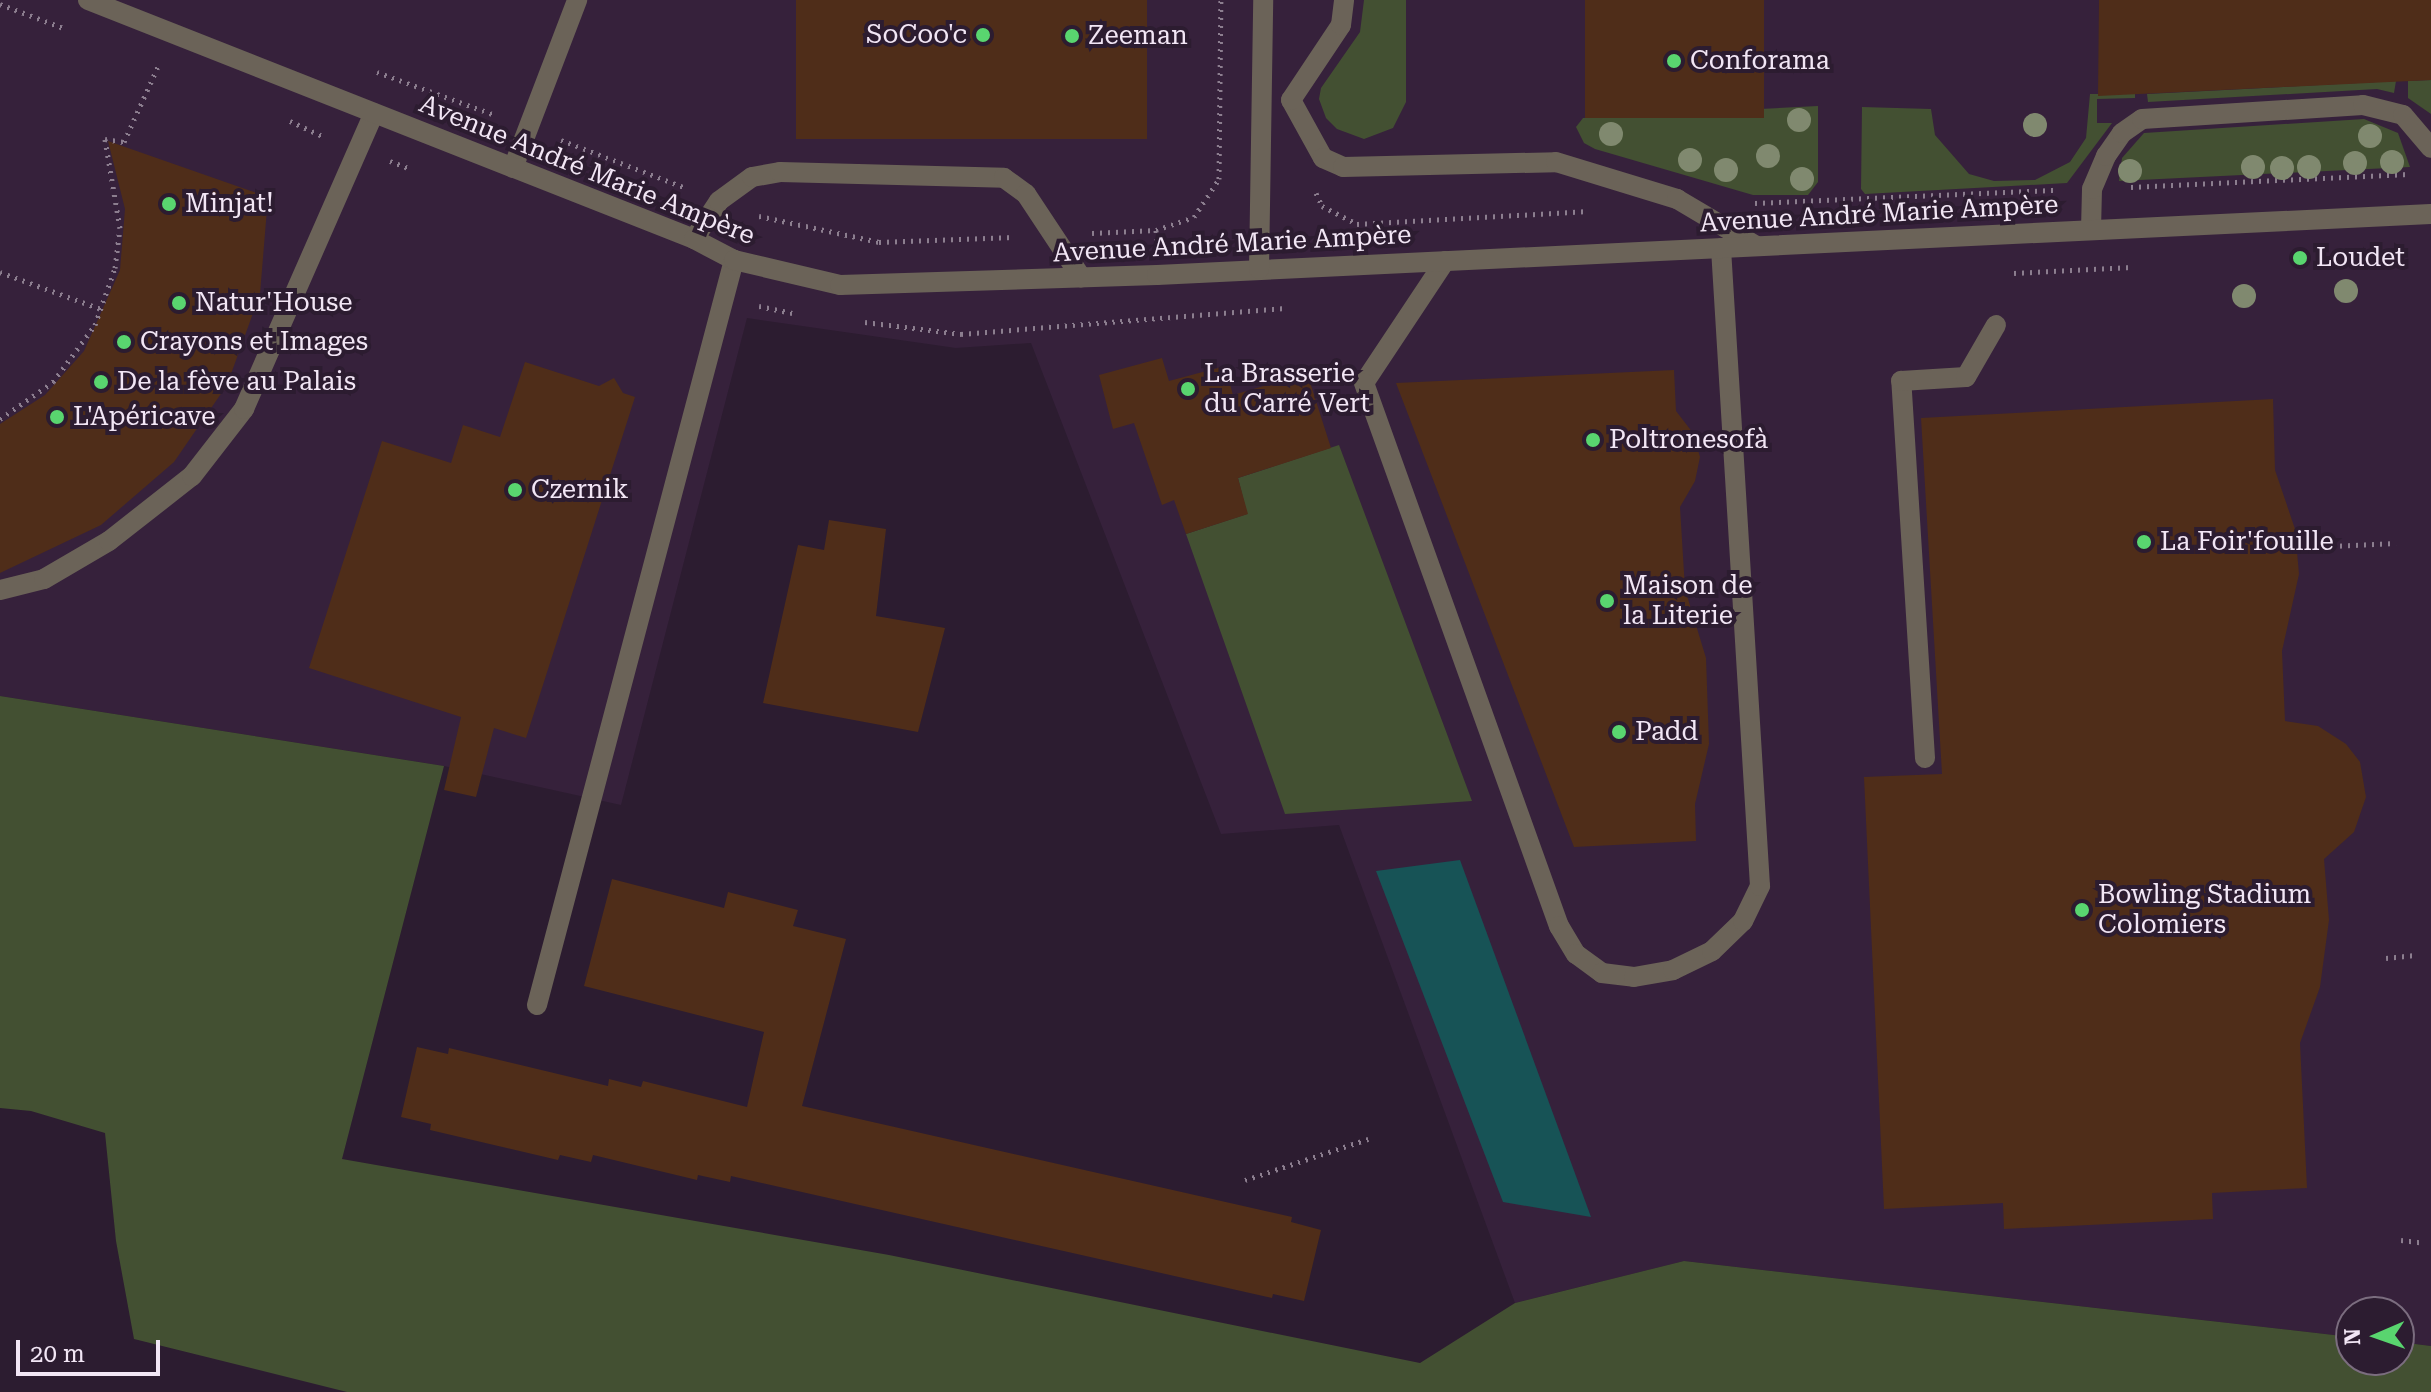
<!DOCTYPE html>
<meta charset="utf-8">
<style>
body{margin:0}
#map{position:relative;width:2431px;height:1392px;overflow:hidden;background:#2c1c30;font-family:"Roboto Serif",serif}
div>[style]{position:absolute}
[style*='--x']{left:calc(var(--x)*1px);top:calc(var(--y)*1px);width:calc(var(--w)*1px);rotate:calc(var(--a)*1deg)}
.built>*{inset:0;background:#36213b}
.green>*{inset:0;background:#435032}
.water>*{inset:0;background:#175356}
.building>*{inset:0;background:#4f2d19;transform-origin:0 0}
.path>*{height:5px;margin-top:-2.5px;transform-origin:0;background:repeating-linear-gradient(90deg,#8c7e8f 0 2px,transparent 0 8px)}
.service>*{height:20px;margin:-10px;padding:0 10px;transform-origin:10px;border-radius:10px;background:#6b6358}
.minor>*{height:20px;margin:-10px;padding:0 10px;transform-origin:10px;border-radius:10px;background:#6b6358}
.trees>*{width:24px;height:24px;margin:-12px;border-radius:50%;background:#80896f}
.dots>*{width:22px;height:22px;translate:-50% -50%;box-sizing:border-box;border:4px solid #2c1c30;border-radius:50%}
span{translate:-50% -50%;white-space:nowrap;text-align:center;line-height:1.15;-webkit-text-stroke:8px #2c1c30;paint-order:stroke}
.poi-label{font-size:26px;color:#f2e6f5}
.right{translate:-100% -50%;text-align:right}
.left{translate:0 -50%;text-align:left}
.street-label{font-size:26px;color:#f2e6f5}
.north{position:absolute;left:2335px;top:1296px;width:80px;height:80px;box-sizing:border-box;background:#2c1c30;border:2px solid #7b6d7f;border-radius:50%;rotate:268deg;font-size:22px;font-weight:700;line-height:32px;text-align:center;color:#f2e6f5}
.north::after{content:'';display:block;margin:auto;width:28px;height:36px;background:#59d56f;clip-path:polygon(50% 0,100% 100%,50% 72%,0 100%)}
.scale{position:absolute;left:16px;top:1340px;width:144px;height:36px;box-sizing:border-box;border:4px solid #f2e6f5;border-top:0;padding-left:10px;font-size:24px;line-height:28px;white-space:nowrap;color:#f2e6f5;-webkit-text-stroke:6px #2c1c30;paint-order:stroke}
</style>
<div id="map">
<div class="built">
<div style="clip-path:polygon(0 0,2431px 0,2431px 1346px,2399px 1342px,2399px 1312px,2351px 1312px,2351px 1337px,1684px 1261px,1515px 1303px,1339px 825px,1221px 834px,1031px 343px,956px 348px,747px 318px,621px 805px,444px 766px,0 696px)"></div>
</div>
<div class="green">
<div style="clip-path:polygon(1364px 0,1406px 0,1406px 102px,1393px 128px,1364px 139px,1337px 129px,1326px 118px,1319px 99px,1321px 88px,1360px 32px)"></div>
<div style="clip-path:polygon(2431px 80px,2431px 114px,2408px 98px,2408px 81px)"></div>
<div style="clip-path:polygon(2396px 81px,2394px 93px,2377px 89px,2148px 102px,2147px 94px)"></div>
<div style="clip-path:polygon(2090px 94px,2135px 94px,2135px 98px,2097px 99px,2097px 123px,2112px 123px,2067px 183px,1865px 194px,1861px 189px,1862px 107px,1931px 109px,1935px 135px,1969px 174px,1994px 181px,2035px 180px,2070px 162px,2086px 138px)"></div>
<div style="clip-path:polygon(1818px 106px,1818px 182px,1808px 195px,1753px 195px,1595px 149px,1584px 143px,1576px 127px,1583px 118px)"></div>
<div style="clip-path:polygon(2364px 119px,2398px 133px,2410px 167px,2119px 181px,2122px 158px,2144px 133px)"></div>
<div style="clip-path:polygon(1339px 445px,1472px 801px,1285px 814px,1186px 534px,1247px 514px,1238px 478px)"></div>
<div style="clip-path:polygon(0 696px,444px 766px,342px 1159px,889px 1255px,1420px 1363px,1515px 1303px,1684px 1261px,2351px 1337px,2351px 1360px,2399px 1360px,2399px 1342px,2431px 1346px,2431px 1392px,347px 1392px,134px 1339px,116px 1241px,105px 1133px,31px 1111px,0 1108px)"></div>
</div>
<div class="water">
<div style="clip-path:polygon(1460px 860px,1591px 1217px,1503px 1202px,1376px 871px)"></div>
</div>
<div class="building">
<div style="left:796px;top:0;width:351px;height:139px"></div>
<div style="left:1585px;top:0;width:179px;height:118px"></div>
<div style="clip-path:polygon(2099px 0,2431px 0,2431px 80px,2098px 96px)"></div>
<div style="clip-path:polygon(108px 141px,268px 197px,260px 294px,227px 385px,174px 462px,101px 525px,0 573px,0 424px,45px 395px,84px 351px,120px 270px,125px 209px)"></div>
<div style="clip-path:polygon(1162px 358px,1169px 381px,1225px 366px,1233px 395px,1307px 373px,1331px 448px,1238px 478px,1248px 514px,1186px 534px,1174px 500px,1162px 505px,1134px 423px,1113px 429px,1099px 375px)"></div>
<div style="clip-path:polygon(525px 362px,599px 386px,614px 378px,623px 393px,635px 397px,526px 738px,494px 728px,476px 797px,444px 790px,461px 717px,309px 668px,382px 441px,451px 463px,463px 425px,500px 437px)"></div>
<div style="clip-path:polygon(1674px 370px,1676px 411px,1693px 433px,1700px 457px,1695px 481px,1680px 507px,1685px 589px,1706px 658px,1709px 744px,1695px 804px,1696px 841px,1574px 847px,1396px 383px)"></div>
<div style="clip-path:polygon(2273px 399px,2275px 470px,2295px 529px,2299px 574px,2282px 651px,2285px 721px,2318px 726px,2346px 744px,2360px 762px,2366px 797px,2354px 832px,2324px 859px,2329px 920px,2320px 987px,2300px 1043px,2307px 1188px,2212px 1193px,2213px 1219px,2004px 1229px,2003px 1203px,1884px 1209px,1864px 777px,1942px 774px,1921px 418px)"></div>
<div style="clip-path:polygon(829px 520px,886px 529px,876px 616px,945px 628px,918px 732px,763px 703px,798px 545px,824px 550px)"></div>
<div style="clip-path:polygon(612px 879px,724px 908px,728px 892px,798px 910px,793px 926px,846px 939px,802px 1106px,1292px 1217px,1291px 1222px,1321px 1230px,1304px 1301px,1273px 1294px,1272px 1298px,731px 1176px,730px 1182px,698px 1175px,697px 1180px,593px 1155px,591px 1162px,560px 1155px,558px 1160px,430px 1130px,431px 1124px,401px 1117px,417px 1047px,448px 1054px,449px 1048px,608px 1086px,609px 1079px,641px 1087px,643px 1081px,747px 1107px,764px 1032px,584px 986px)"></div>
</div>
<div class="path">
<div style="--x:0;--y:4;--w:71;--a:20.7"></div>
<div style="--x:377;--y:72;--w:126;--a:20"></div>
<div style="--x:290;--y:121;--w:38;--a:25"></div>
<div style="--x:561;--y:140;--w:134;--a:21"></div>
<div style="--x:390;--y:161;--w:22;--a:21"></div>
<div style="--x:2131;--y:187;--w:278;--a:-2.7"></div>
<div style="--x:1316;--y:193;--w:14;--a:65"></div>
<div style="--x:1322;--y:206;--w:39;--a:27"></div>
<div style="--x:1357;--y:224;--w:232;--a:-3.2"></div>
<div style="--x:1755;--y:203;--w:302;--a:-2.5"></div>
<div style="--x:759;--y:216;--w:123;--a:12.2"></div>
<div style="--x:879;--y:242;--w:135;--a:-2.1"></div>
<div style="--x:1092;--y:233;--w:64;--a:-2.7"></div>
<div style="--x:1157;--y:240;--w:10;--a:-96"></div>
<div style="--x:1156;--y:230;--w:40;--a:-18.9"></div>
<div style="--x:1194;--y:217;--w:45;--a:-56.7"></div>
<div style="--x:1219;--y:179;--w:179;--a:-89.4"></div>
<div style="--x:0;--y:272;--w:108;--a:20.1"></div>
<div style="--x:2014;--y:273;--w:118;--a:-2.9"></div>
<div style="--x:759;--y:306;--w:34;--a:12"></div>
<div style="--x:865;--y:322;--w:97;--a:7.1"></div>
<div style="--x:961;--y:334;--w:325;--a:-4.6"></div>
<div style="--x:0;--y:419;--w:65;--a:-34.9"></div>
<div style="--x:53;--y:382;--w:71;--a:-53.6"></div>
<div style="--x:95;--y:325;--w:60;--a:-70.7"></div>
<div style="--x:115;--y:268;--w:40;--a:-82.9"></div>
<div style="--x:120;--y:228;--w:90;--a:-99.6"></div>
<div style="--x:105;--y:139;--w:19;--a:9"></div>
<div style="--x:124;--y:142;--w:85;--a:-65.8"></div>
<div style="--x:2332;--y:546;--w:64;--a:-2.7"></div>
<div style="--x:2386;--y:958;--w:27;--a:-6"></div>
<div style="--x:1245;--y:1180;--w:130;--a:-18.4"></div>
<div style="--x:2401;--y:1240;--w:23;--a:7"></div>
</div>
<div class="service">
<div style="--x:1291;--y:100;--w:66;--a:61.1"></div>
<div style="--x:1323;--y:158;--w:22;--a:24"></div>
<div style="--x:1343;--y:167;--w:213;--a:-1.3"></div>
<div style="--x:1556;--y:162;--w:127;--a:17"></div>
<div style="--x:1677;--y:199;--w:92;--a:30.7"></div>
<div style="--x:1291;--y:100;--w:90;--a:-56.3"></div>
<div style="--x:1341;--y:25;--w:25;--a:-83"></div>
<div style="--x:513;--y:168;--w:180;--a:-69.1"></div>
<div style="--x:2091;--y:230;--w:41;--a:-88.6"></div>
<div style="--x:2092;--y:189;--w:36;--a:-67"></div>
<div style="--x:2106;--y:156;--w:28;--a:-55"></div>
<div style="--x:2122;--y:133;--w:24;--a:-35"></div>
<div style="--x:2142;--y:119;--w:221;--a:-3.6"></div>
<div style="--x:2363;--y:105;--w:41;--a:14"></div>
<div style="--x:2403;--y:115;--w:43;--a:49.7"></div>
<div style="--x:694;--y:239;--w:45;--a:-56.7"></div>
<div style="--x:719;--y:201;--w:41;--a:-36"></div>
<div style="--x:752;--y:177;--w:28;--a:-10"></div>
<div style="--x:780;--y:172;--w:224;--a:1.5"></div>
<div style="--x:1004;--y:178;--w:27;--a:36"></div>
<div style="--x:1026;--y:194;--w:100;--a:56.5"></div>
<div style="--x:1445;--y:261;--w:146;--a:123.6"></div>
<div style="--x:1364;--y:383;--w:577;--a:70.25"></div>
<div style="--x:1559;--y:926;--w:33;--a:59"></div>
<div style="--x:1576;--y:954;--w:32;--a:36"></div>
<div style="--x:1602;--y:973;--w:32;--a:7"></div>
<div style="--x:1634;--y:977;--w:40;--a:-10"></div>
<div style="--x:1673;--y:970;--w:43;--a:-26"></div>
<div style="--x:1712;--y:951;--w:43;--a:-44.1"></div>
<div style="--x:1743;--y:921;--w:39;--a:-64"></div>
<div style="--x:1760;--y:886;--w:639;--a:-93.5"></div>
<div style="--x:0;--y:590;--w:45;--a:-14"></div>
<div style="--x:44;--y:579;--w:75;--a:-30.3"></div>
<div style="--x:109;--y:541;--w:105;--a:-38.1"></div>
<div style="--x:192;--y:476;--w:85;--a:-52.2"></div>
<div style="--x:244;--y:409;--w:323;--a:-66.3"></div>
<div style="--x:1925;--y:758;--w:378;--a:-93.6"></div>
<div style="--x:1901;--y:381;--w:65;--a:-3.5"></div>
<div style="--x:1966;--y:377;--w:60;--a:-60"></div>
<div style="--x:537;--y:1005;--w:771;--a:-75.19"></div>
</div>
<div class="minor">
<div style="--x:88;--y:0;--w:651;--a:21.52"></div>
<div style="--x:694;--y:239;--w:45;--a:27.7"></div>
<div style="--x:734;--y:260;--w:109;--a:13.3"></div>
<div style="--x:840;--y:285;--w:317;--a:-1.8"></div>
<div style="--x:1157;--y:275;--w:1275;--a:-2.74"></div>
<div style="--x:1259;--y:269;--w:269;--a:-89.1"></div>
</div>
<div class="trees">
<div style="left:1799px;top:120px"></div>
<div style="left:2035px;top:125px"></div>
<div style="left:1611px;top:134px"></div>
<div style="left:2370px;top:136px"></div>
<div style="left:1768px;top:156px"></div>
<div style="left:1690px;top:160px"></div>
<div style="left:2392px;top:162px"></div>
<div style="left:2355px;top:163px"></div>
<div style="left:2253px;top:167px"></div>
<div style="left:2309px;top:167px"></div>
<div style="left:2282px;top:168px"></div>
<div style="left:1726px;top:170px"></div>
<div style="left:2130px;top:171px"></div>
<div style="left:1802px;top:179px"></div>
<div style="left:2346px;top:291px"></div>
<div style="left:2244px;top:296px"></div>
</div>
<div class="dots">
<div style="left:983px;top:35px;background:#59d56f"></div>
<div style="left:1072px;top:36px;background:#59d56f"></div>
<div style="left:1674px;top:61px;background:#59d56f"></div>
<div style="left:169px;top:204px;background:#59d56f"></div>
<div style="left:2300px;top:258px;background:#59d56f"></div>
<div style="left:179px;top:303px;background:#59d56f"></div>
<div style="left:124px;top:342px;background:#59d56f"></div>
<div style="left:101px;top:382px;background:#59d56f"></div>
<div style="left:1188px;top:389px;background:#59d56f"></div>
<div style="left:57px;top:417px;background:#59d56f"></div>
<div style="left:1593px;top:440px;background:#59d56f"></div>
<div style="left:515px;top:490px;background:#59d56f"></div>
<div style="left:2144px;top:542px;background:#59d56f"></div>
<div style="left:1607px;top:601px;background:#59d56f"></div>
<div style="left:1619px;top:732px;background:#59d56f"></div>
<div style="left:2082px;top:910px;background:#59d56f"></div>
</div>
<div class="poi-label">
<span class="right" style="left:967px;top:35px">SoCoo'c</span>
<span class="left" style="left:1088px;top:36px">Zeeman</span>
<span class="left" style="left:1690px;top:61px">Conforama</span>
<span class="left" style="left:185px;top:204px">Minjat!</span>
<span class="left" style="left:2316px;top:258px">Loudet</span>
<span class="left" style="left:195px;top:303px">Natur'House</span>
<span class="left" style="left:140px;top:342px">Crayons et Images</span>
<span class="left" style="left:1204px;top:389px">La Brasserie<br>du Carré Vert</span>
<span class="left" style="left:117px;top:382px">De la fève au Palais</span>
<span class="left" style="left:73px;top:417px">L'Apéricave</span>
<span class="left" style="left:1609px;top:440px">Poltronesofà</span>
<span class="left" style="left:531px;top:490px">Czernik</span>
<span class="left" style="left:2160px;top:542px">La Foir'fouille</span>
<span class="left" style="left:1623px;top:601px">Maison de<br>la Literie</span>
<span class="left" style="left:1635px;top:732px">Padd</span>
<span class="left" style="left:2098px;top:910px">Bowling Stadium<br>Colomiers</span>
</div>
<div class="street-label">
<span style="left:587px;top:170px;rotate:22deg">Avenue André Marie Ampère</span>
<span style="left:1879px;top:214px;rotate:-3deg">Avenue André Marie Ampère</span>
<span style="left:1232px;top:244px;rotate:-3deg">Avenue André Marie Ampère</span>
</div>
<div class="north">N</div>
<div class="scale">20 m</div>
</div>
